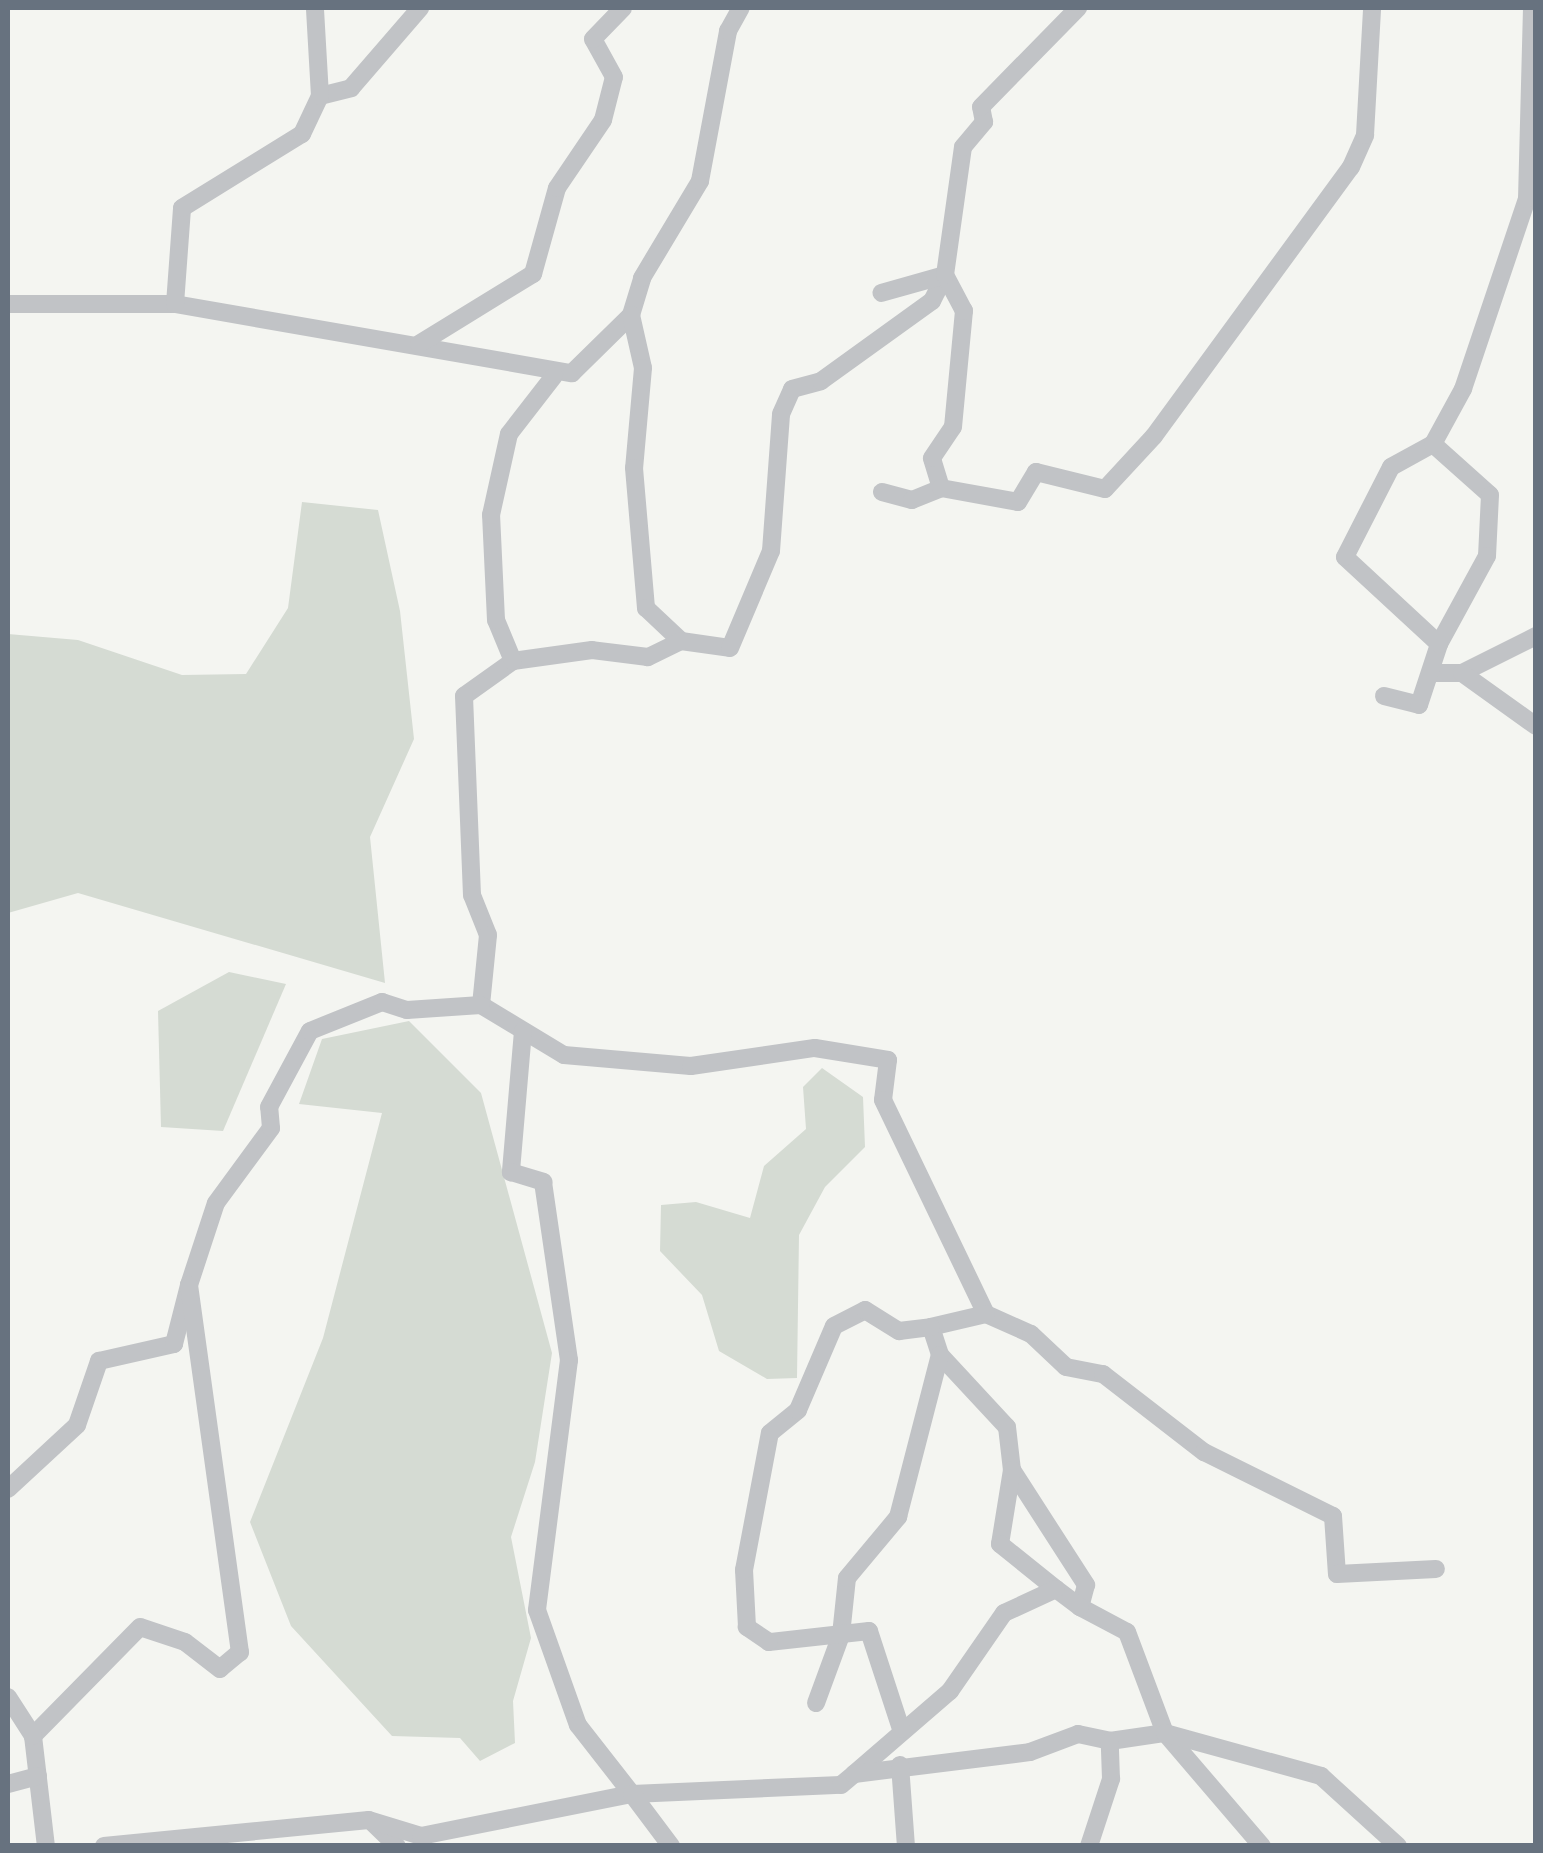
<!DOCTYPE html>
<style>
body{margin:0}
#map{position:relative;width:1543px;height:1853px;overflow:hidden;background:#f4f5f1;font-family:"DM Sans",sans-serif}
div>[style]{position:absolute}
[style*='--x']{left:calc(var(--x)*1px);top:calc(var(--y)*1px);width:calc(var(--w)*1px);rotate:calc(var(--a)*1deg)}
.green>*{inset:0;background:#d5dbd3}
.minor>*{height:18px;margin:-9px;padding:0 9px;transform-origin:9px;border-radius:9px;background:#c1c3c6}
span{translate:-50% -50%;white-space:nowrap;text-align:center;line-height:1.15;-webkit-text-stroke:10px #fff;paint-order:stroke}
.frame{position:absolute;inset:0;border:10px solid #67727f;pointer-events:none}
</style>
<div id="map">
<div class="green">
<div style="clip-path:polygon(302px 502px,378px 510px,400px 611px,414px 739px,370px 837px,385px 983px,78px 893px,8px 913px,8px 634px,78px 640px,182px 675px,246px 674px,288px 608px)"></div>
<div style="clip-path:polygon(229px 972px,286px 984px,223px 1131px,161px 1127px,158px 1011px)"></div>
<div style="clip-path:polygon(409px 1021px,481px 1093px,552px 1353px,535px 1462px,511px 1537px,531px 1638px,513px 1701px,515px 1743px,480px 1761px,460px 1738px,392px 1736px,291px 1626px,250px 1522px,323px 1338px,382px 1113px,299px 1104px,322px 1039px)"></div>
<div style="clip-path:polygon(822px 1068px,863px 1097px,865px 1147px,825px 1187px,799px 1235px,797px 1378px,767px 1379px,719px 1351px,702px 1295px,660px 1251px,661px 1205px,696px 1202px,750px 1218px,764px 1166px,806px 1129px,803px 1087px)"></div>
</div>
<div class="minor">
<div style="--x:320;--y:96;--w:32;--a:-14"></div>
<div style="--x:351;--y:88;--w:106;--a:-49.2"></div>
<div style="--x:8;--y:304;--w:167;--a:0"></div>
<div style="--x:175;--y:304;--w:403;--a:9.9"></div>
<div style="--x:572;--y:373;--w:83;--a:-44.5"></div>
<div style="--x:631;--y:315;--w:39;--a:-73"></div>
<div style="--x:642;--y:278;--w:113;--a:-59.1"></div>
<div style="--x:700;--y:181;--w:153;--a:-79.4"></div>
<div style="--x:728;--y:31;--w:26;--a:-61"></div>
<div style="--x:175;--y:304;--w:96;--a:-85.8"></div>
<div style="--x:182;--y:208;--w:141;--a:-31.7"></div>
<div style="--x:302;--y:134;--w:42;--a:-64.7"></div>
<div style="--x:320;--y:96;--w:88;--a:-93.3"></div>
<div style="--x:631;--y:315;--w:54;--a:77.2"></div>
<div style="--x:643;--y:368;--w:100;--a:95.1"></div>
<div style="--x:634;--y:468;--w:141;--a:85.1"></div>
<div style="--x:646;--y:608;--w:48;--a:43.3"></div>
<div style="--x:681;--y:641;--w:49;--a:8.1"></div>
<div style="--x:730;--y:648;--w:105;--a:-67.1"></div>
<div style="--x:771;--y:551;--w:137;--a:-85.8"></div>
<div style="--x:781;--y:414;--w:27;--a:-66"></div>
<div style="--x:792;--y:389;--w:30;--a:-15"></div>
<div style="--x:821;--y:381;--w:137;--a:-35.8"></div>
<div style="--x:932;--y:301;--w:29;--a:-63"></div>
<div style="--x:945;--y:275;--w:66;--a:164.3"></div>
<div style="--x:419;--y:344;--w:134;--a:-31.6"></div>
<div style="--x:533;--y:274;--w:89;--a:-74.4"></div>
<div style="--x:557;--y:188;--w:82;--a:-55.9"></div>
<div style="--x:603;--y:120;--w:44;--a:-75.7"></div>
<div style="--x:614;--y:77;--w:43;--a:-118.9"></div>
<div style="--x:593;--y:39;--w:43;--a:-45.9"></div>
<div style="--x:1433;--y:444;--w:76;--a:41.8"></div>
<div style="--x:1490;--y:495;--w:61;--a:92.8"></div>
<div style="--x:1487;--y:556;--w:100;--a:118.6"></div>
<div style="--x:941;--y:488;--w:31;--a:-107"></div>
<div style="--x:932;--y:458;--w:37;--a:-56"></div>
<div style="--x:953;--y:427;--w:117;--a:-84.6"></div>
<div style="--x:964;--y:311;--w:41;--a:-117.8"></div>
<div style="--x:945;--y:275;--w:129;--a:-82"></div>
<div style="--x:963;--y:147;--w:33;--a:-50"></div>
<div style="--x:984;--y:122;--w:15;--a:-101"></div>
<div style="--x:981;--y:107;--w:139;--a:-45.6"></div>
<div style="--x:882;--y:492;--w:31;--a:15"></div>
<div style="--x:912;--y:500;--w:31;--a:-22"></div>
<div style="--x:941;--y:488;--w:78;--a:10.3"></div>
<div style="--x:1018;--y:502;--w:35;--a:-59"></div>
<div style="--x:1036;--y:472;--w:71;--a:13.8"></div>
<div style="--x:1105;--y:489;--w:72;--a:-47.2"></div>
<div style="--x:1154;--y:436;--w:333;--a:-53.8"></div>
<div style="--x:1351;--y:167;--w:35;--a:-66"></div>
<div style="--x:1365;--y:135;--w:127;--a:-86.8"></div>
<div style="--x:681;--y:641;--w:37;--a:154"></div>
<div style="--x:648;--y:657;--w:56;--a:-172.9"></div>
<div style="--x:592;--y:650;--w:80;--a:172.1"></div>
<div style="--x:513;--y:661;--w:60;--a:144.5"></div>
<div style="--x:464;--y:696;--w:199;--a:87.7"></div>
<div style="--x:472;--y:895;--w:43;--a:68.2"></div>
<div style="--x:488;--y:935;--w:70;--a:95.7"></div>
<div style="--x:481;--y:1005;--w:97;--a:31.1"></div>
<div style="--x:564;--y:1055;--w:127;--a:5"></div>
<div style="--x:691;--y:1066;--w:125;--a:-8.3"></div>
<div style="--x:815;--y:1048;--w:74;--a:9.3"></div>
<div style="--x:888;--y:1060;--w:40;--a:97.1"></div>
<div style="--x:883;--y:1100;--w:237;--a:64.3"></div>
<div style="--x:986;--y:1314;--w:49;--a:24"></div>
<div style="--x:1031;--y:1334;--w:48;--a:43.3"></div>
<div style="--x:1066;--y:1367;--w:38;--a:11"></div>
<div style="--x:1103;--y:1374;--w:128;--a:37.7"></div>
<div style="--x:1204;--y:1452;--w:144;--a:26.4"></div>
<div style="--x:1333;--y:1516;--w:58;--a:86.1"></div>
<div style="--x:1337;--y:1574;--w:99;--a:-2.9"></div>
<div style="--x:513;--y:661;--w:44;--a:-112.5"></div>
<div style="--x:496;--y:620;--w:105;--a:-92.7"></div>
<div style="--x:491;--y:515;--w:83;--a:-77.5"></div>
<div style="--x:509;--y:434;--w:73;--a:-52.2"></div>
<div style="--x:1435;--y:673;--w:27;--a:0"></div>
<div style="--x:1462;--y:673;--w:83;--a:-26.6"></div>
<div style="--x:1462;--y:673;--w:91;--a:35.6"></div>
<div style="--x:1384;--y:696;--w:36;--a:14"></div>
<div style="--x:1419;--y:705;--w:64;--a:-71.8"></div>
<div style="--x:1439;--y:644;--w:128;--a:-137.2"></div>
<div style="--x:1345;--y:557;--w:101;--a:-62.9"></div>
<div style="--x:1391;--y:467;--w:48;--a:-28.7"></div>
<div style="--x:1433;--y:444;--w:63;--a:-61.4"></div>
<div style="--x:1463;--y:389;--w:200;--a:-71.4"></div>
<div style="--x:1527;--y:199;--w:191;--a:-88.5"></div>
<div style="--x:523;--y:1031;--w:142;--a:94.9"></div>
<div style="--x:511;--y:1172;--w:34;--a:17"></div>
<div style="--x:543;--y:1182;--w:180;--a:81.7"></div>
<div style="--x:569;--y:1360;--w:252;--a:97.3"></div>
<div style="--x:537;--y:1610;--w:122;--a:70.4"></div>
<div style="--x:578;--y:1725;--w:88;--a:52"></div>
<div style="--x:632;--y:1794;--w:209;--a:-2.5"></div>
<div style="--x:841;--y:1785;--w:17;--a:-40"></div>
<div style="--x:189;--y:1285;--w:86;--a:-71.8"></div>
<div style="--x:216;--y:1203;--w:93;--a:-53.7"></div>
<div style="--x:271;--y:1128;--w:21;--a:-95"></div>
<div style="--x:269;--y:1107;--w:86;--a:-61.7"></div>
<div style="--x:310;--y:1031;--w:78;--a:-21.9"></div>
<div style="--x:382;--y:1002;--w:26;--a:18"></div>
<div style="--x:407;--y:1010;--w:74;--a:-3.9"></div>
<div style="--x:986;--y:1314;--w:57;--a:166.7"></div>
<div style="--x:931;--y:1327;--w:29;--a:72"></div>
<div style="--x:940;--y:1355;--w:98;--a:47.1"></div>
<div style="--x:1007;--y:1427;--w:43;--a:83.4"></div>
<div style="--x:1012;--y:1470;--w:137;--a:57.2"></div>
<div style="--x:1086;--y:1585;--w:23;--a:105"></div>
<div style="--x:1080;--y:1607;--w:53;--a:28"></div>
<div style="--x:1127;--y:1632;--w:108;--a:69.4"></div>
<div style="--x:1165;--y:1733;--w:149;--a:49.4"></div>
<div style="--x:1012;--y:1470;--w:75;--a:99.2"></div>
<div style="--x:1000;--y:1544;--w:72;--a:38.8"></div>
<div style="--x:8;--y:1489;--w:94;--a:-42.8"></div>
<div style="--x:77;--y:1425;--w:68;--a:-71"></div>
<div style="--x:99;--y:1361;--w:77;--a:-12.8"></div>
<div style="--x:174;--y:1344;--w:61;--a:-75.7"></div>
<div style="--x:189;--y:1285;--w:371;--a:82.1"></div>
<div style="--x:240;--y:1652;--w:26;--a:140"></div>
<div style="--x:220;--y:1669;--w:44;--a:-142.4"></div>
<div style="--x:185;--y:1642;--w:47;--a:-161.6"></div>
<div style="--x:140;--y:1627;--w:153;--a:134.5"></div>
<div style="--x:33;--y:1736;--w:111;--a:83.3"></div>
<div style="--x:1080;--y:1607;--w:30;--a:-143"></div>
<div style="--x:1056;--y:1589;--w:57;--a:155.2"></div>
<div style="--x:1004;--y:1613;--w:95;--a:124.7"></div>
<div style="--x:950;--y:1691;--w:127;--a:139.2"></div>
<div style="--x:854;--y:1774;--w:177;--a:-7.1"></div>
<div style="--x:1030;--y:1752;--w:51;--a:-20.6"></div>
<div style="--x:1078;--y:1734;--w:33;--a:12"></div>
<div style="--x:1110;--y:1741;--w:56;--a:-8.3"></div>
<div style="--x:1165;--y:1733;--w:162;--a:15.4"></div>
<div style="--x:1321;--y:1776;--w:104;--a:42.3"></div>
<div style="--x:8;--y:1697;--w:46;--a:57.3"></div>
<div style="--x:816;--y:1703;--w:72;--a:-69.8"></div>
<div style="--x:841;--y:1635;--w:57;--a:-84"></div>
<div style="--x:847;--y:1578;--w:80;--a:-50.1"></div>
<div style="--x:898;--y:1517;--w:167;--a:-75.5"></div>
<div style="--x:901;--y:1729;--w:103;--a:-108.1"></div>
<div style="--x:869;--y:1631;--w:101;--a:173.7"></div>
<div style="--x:769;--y:1642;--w:27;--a:-146"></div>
<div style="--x:747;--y:1627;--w:57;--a:-93"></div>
<div style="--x:744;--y:1570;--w:139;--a:-79.3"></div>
<div style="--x:770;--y:1433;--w:36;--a:-39"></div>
<div style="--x:798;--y:1410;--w:91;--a:-66.8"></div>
<div style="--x:834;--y:1326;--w:35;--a:-27"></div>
<div style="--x:865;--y:1310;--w:40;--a:32"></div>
<div style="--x:899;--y:1331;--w:32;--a:-7"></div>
<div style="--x:900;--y:1765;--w:81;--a:85.8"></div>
<div style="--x:8;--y:1784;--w:31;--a:-15"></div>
<div style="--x:373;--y:1823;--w:33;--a:44"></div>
<div style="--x:104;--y:1846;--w:266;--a:-5.6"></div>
<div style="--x:369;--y:1820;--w:54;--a:17.1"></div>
<div style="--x:421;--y:1836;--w:215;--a:-11.3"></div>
<div style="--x:632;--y:1794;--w:65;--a:53.1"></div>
<div style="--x:1089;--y:1846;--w:71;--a:-71.8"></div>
<div style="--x:1111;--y:1779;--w:38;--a:-92"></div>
</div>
<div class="frame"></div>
</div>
